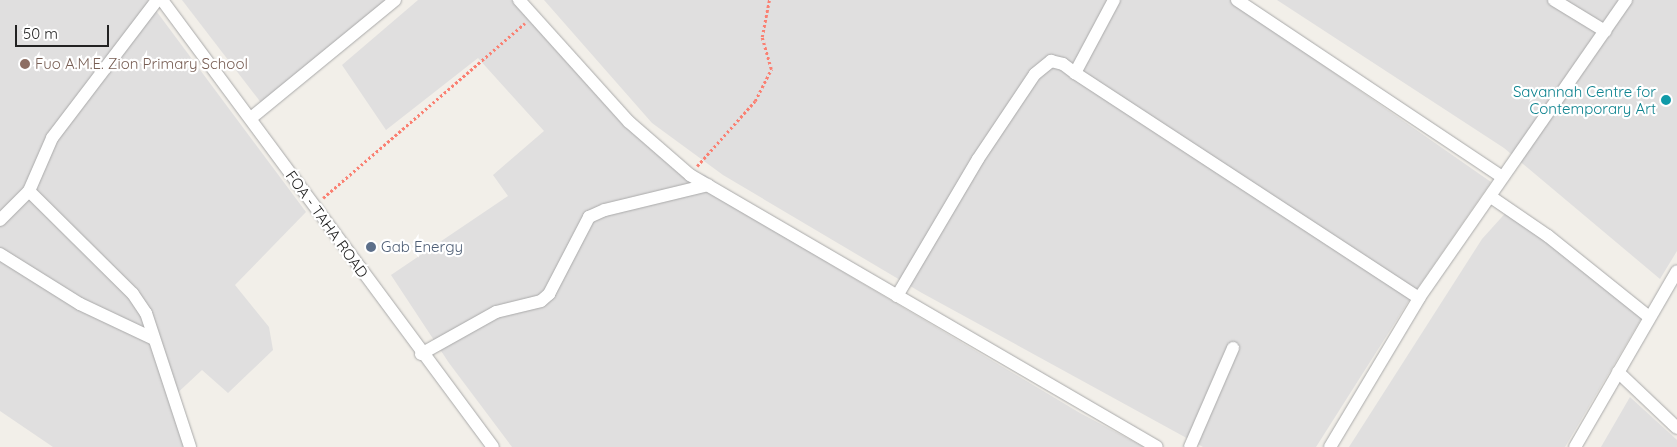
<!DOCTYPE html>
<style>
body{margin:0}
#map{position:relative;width:1677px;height:447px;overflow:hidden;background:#f2efe9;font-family:Quicksand,sans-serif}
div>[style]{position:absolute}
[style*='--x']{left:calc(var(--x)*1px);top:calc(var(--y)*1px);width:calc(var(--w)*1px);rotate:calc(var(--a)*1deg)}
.residential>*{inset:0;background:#e0dfdf}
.path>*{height:2.5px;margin-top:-1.25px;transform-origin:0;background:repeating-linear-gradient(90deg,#fa8072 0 2.5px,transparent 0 5px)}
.roads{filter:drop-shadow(0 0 1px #a9a9a9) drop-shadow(0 0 1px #a9a9a9)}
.minor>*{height:12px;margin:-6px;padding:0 6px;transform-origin:6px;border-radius:6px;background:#fff}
.dots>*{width:14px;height:14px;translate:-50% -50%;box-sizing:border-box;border:2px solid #fff;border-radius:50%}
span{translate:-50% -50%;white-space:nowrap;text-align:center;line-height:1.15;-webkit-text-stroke:4.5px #fff;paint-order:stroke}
.education-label{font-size:15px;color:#785e54}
.left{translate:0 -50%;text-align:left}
.culture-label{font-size:15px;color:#0d838f}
.right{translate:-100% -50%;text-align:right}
.street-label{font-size:15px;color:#222}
.service-label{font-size:15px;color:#4e5e75}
.scale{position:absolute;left:15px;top:25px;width:94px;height:22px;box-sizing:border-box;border:2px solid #222;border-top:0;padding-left:6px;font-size:15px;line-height:18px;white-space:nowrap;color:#222;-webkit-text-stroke:4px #fff;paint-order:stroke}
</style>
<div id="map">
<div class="residential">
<div style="clip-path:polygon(0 0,148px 0,306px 212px,235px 285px,269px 327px,273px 350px,228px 393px,202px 370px,172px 398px,191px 447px,53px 447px,0 411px)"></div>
<div style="clip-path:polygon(182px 0,391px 0,262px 104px)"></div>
<div style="clip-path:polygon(418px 0,519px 0,577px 67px,691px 173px,705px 175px,830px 264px,1080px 413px,1144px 447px,512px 447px,449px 363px,391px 275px,508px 196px,493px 175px,544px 131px,478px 58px,386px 130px,342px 65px)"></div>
<div style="clip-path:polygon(544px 0,1230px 0,1491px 182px,1410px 299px,1316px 447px,1203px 447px,922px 293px,723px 175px,652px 123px)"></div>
<div style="clip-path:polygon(1277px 0,1677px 0,1677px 251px,1660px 279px,1504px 148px)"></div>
<div style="clip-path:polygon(1510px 208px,1647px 309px,1565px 447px,1349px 447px,1482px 239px)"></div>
<div style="clip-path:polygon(1630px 397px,1677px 440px,1677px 447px,1601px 447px)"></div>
</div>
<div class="path">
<div style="--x:697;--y:166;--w:87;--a:-48.3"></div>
<div style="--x:755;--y:101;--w:36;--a:-63"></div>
<div style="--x:771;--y:69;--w:33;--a:-106"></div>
<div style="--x:762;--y:37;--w:38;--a:-79"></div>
<div style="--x:323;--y:198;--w:267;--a:-40.9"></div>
</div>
<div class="roads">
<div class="minor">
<div style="--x:162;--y:0;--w:556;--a:53.48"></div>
<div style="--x:519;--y:0;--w:164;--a:48"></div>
<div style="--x:629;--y:122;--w:81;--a:41"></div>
<div style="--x:690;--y:175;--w:540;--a:30.22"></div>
<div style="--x:1114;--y:0;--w:83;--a:118.1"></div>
<div style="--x:1075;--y:73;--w:411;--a:33.2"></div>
<div style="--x:1237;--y:0;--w:317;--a:33.7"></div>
<div style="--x:1554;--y:0;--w:60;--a:31.3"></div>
<div style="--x:251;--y:118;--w:186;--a:-39.3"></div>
<div style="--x:29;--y:191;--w:146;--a:44.7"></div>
<div style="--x:133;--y:294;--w:23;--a:56"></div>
<div style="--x:146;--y:313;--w:141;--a:71.8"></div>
<div style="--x:1491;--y:197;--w:69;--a:34.4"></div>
<div style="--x:1548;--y:236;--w:129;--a:38.7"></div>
<div style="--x:0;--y:220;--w:41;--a:-45"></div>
<div style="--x:29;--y:191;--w:58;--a:-66.5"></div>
<div style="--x:52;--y:138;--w:173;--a:-52.7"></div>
<div style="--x:0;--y:254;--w:94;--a:32"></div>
<div style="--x:80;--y:304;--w:82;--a:25.3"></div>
<div style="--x:897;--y:296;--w:159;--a:-59.4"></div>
<div style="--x:978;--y:159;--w:102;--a:-56.2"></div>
<div style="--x:1035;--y:74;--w:21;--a:-39"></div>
<div style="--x:1051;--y:61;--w:12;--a:14"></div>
<div style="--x:1063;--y:64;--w:15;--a:37"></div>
<div style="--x:421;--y:354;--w:86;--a:-29.2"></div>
<div style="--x:496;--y:312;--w:46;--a:-13.7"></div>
<div style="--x:541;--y:301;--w:11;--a:-41"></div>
<div style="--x:549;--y:294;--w:87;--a:-62.5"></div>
<div style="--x:589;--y:217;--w:17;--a:-24"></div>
<div style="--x:605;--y:210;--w:106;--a:-13.6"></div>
<div style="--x:1618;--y:372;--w:81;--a:43.5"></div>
<div style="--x:1190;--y:447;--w:108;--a:-66.5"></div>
<div style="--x:1330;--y:447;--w:174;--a:-59.1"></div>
<div style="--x:1419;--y:298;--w:363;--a:-55.2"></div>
<div style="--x:1575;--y:447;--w:203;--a:-59.9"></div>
</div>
</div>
<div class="dots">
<div style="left:25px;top:64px;background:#8d6e63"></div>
<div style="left:1666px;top:100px;background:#0f9aa8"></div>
<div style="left:371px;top:247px;background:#5c6f8a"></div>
</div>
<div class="education-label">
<span class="left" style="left:35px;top:64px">Fuo A.M.E. Zion Primary School</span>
</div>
<div class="culture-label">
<span class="right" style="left:1656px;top:100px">Savannah Centre for<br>Contemporary Art</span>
</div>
<div class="street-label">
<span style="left:327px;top:224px;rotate:54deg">FOA - TAHA ROAD</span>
</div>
<div class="service-label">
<span class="left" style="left:381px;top:247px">Gab Energy</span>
</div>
<div class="scale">50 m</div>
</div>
